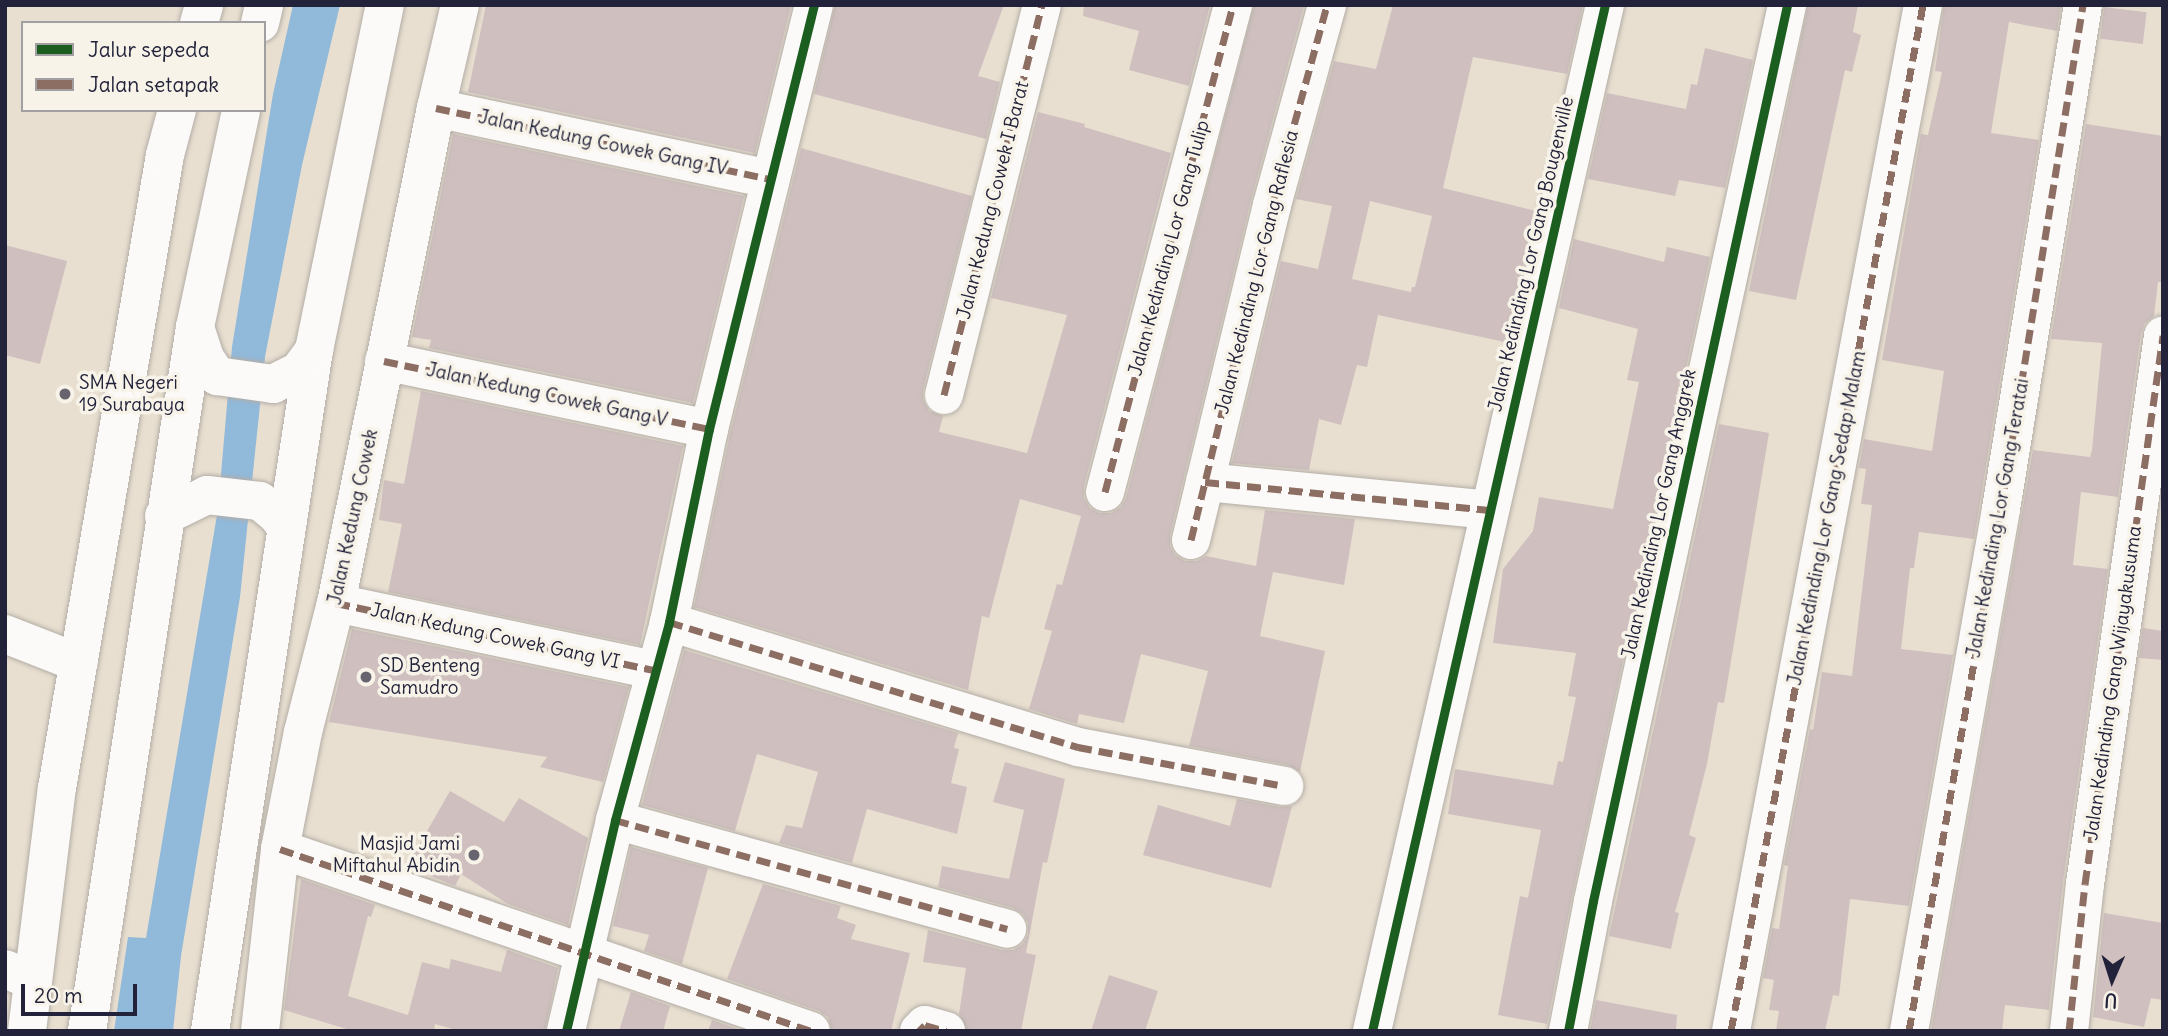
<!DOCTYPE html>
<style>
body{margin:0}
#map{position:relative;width:2168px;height:1036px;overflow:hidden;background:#e8dfd0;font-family:Delius,sans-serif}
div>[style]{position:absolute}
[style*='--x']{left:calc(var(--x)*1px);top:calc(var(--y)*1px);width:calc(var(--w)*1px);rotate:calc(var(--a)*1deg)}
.water>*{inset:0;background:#91b9da}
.building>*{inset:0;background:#cfc0bf;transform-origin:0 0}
.roads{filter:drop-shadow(0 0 2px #b3ada6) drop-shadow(0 0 2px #b3ada6)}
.street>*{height:38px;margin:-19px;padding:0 19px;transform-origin:19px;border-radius:19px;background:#fcfaf8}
.secondary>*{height:38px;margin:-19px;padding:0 19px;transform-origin:19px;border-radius:19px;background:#fcfaf8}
.highway>*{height:38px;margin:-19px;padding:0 19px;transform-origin:19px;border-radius:19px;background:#fcfaf8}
.quiet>*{height:7px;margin-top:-3.5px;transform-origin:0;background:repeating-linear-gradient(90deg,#8d6e63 0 14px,transparent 0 21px)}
.cycleway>*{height:9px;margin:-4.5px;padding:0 4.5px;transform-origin:4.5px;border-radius:4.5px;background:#1b5e20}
.dots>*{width:19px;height:19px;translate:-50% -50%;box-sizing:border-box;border:4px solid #f7f3e8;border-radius:50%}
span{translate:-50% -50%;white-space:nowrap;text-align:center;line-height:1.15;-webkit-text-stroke:7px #f7f3e8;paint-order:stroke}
.street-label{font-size:19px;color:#22223b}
.poi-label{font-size:19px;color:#22223b}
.left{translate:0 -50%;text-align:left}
.right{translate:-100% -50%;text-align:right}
.frame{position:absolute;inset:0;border:7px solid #22223b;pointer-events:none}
.legend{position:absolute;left:21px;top:21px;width:245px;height:91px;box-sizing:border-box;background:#f7f3e8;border:2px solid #a29fa3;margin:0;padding:9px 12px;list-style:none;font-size:21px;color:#22223b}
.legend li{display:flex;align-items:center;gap:14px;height:35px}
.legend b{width:35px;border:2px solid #a29fa3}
.north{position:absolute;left:2077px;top:945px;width:70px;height:70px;-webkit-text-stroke:5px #f7f3e8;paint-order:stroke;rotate:183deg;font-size:19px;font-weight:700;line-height:28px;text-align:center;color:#22223b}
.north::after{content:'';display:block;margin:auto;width:24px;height:32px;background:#22223b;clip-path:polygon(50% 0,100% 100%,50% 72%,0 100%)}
.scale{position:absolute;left:21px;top:984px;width:116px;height:32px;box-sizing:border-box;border:4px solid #22223b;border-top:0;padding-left:9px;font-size:21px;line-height:24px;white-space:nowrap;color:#22223b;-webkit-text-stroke:5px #f7f3e8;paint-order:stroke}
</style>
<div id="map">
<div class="water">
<div style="clip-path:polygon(293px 5px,340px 5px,302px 165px,265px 357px,240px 597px,181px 956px,173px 1031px,114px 1031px,128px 937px,146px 938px,218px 509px,232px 347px,273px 94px)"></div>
</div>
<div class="building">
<div style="clip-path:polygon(486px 5px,791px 5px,755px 153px,468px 92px)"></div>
<div style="clip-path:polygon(835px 5px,1004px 5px,978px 76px,1000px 82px,986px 139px,814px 94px)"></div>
<div style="clip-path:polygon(1084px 5px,1210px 5px,1189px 86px,1129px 70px,1139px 31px,1083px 16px)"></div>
<div style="clip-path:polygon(1254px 5px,1304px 5px,1251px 200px,1170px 535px,1170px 546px,1175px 555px,1185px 561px,1197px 561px,1206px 556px,1256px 566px,1265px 510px,1355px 519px,1344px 585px,1273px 572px,1260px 636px,1325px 651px,1300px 772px,1288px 765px,1189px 746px,1208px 671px,1141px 654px,1124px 723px,1079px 714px,1077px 724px,1029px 709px,1052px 631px,1044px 629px,1057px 584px,1062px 585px,1081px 516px,1020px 499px,989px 618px,982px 616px,968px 690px,694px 607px,730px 434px,801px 148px,972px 196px,923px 390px,923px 400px,929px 411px,943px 416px,939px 432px,1027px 453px,1067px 315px,991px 298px,1038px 112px,1085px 124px,1084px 127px,1171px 153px,1084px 486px,1084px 498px,1090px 508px,1099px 513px,1111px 513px,1121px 507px,1126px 498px)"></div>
<div style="clip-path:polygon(evenodd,1393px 5px,1583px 5px,1567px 74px,1473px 57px,1443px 188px,1536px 211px,1505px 342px,1378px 315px,1367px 367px,1357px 365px,1341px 425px,1319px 419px,1309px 470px,1232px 463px,1281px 261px,1318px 269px,1332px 206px,1296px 199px,1334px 61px,1376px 69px,1393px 5px,1370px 201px,1432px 216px,1415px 287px,1412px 287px,1411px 292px,1352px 279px,1370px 201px)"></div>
<div style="clip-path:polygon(1808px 5px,1858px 5px,1853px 32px,1861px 35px,1852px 72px,1845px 70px,1796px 300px,1749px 291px)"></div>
<div style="clip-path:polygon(1944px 5px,2061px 5px,2057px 31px,2009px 22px,1991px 133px,2039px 140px,1974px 539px,1919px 532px,1914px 568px,1910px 568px,1901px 649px,1953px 655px,1909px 906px,1850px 899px,1839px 996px,1833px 995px,1825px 1031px,1776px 1031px,1779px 1011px,1769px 1010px,1774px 980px,1763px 978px,1772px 928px,1779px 929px,1788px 866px,1784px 865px,1810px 729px,1813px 730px,1822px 672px,1852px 676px,1872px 505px,1861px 504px,1866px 469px,1859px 468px,1864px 439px,1932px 451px,1944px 371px,1882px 360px,1921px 134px,1928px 135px,1942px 72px,1935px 71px)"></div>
<div style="left:2104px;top:7px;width:43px;height:32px;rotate:7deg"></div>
<div style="clip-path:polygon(1705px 48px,1753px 60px,1725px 188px,1679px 180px,1675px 196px,1588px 179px,1607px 93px,1686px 109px,1691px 84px,1697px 85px)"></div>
<div style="clip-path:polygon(2086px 124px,2163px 136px,2163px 282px,2158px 282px,2154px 316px,2145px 323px,2141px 333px,2118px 497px,2081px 492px,2073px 565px,2108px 569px,2063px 881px,2049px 1010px,2005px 1005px,2002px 1031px,1931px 1031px,2033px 450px,2090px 457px,2092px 450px,2102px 343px,2051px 339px)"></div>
<div style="clip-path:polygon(453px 134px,744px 196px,693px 403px,429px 348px,431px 340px,412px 337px)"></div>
<div style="clip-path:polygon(1574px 239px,1664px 262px,1667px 247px,1710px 257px,1572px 897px,1547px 1024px,1498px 1015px,1520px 896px,1528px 898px,1541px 830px,1448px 814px,1455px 769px,1553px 785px,1558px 761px,1563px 762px,1576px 697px,1568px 696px,1576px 653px,1493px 643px,1503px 569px,1533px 531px,1539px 497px,1613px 509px,1639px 382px,1627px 380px,1638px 329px,1559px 308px)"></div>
<div style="clip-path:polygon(5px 245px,67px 261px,40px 364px,5px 355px)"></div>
<div style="clip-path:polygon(421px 391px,683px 446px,640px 645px,388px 592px,402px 524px,379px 520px,384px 480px,404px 484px)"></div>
<div style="clip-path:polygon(1719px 424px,1769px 433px,1724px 703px,1718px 702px,1707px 764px,1689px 835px,1696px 838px,1675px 912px,1679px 913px,1671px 949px,1609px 936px)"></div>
<div style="clip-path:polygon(2143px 628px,2163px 631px,2163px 660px,2139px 658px)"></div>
<div style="clip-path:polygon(352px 629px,629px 687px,603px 782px,540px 767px,547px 757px,329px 722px)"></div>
<div style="clip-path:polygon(684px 650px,958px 733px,954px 748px,959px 749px,951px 783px,967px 787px,957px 834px,867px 809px,852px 863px,779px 843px,786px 825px,802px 828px,818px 772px,757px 754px,735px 831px,642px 805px)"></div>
<div style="clip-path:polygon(1005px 762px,1065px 779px,1047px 863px,1043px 862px,1026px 953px,1036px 955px,1021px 1031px,967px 1031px,959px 1014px,966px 968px,923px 962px,928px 930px,1002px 950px,1013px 950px,1023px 944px,1028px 935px,1028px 923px,1023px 914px,1013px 908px,938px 887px,942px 866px,1009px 879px,1024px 810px,993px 802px)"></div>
<div style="clip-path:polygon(450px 791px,504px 822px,519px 798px,588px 838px,568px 925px,508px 904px,461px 874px,455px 886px,407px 866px)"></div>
<div style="clip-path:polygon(1237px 799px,1280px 807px,1292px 806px,1271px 888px,1143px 855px,1158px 805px,1230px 826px)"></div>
<div style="clip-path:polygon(631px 847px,708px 868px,682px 964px,644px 951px,649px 935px,613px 926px)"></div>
<div style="clip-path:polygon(301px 879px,375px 905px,371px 917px,368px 916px,348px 996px,408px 1015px,422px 962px,449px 969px,451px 959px,501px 972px,507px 950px,558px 968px,545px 1031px,460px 1031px,435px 1024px,434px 1031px,353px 1031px,284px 1010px)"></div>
<div style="clip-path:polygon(763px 884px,841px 906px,837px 918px,856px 925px,851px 939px,910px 953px,891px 1031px,832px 1031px,828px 1017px,819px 1011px,727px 979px)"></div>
<div style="clip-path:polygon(2104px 913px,2163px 923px,2163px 1000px,2151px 998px,2144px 1027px,2093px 1017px)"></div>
<div style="clip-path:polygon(1109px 975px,1158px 991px,1145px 1031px,1091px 1031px)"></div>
<div style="clip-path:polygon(631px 992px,670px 1006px,663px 1031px,619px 1031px)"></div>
<div style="clip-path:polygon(1596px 1000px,1677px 1015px,1676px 1031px,1590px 1031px)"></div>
<div style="clip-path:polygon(712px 1020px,743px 1031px,708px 1031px)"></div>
</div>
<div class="roads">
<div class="street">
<div style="--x:436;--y:108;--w:342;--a:12"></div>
<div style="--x:384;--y:361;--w:332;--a:11.8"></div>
<div style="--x:944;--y:395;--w:402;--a:-75.9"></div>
<div style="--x:1205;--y:482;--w:286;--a:5.6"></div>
<div style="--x:1105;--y:492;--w:504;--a:-75.27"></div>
<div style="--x:1191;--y:540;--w:345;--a:-76.4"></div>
<div style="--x:1272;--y:205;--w:207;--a:-74.6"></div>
<div style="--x:336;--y:603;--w:326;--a:11.9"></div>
<div style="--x:669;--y:622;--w:428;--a:17"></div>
<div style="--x:1078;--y:747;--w:210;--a:10.7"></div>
<div style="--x:5;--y:634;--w:79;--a:21.4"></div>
<div style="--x:615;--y:820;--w:407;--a:15.5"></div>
<div style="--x:280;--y:849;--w:561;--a:18.92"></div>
<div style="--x:5;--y:969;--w:30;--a:23"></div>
<div style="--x:566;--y:1031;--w:217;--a:-76.9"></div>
<div style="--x:615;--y:820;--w:205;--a:-74.7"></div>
<div style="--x:669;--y:622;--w:197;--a:-78.3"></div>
<div style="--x:709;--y:429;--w:437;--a:-76.1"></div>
<div style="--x:919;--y:1031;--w:8;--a:-45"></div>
<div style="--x:925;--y:1025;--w:22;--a:16"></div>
<div style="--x:1372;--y:1031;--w:1052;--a:-77.21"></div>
<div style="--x:1568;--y:1031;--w:132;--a:-79.1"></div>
<div style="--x:1593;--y:901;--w:917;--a:-77.78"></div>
<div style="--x:1731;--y:1031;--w:1044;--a:-79.4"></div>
<div style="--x:1909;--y:1031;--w:530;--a:-80"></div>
<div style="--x:2001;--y:509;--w:511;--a:-80.76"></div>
<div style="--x:2069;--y:1031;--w:148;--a:-83.8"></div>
<div style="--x:2085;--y:884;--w:554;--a:-81.9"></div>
</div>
<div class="secondary">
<div style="--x:199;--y:23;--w:19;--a:-74"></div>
<div style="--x:27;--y:1031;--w:245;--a:-83"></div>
<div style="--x:57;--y:788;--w:642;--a:-80.32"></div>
<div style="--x:165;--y:155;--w:47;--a:-75.1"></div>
<div style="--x:260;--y:1031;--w:183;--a:-83.7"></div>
<div style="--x:280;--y:849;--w:119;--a:-78.9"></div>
<div style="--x:303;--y:732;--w:133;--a:-75.7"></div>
<div style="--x:336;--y:603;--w:505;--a:-78.58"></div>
<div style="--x:436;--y:108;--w:106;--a:-76.9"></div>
</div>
<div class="highway">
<div style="--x:260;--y:23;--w:18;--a:-77"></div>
<div style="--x:195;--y:327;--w:33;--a:72"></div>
<div style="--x:205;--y:358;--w:22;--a:56"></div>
<div style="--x:217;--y:376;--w:57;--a:8.1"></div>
<div style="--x:273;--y:384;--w:29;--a:-27"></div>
<div style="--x:299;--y:371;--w:26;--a:-54"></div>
<div style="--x:164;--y:516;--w:48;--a:-26"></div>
<div style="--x:207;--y:495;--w:53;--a:6.5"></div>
<div style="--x:260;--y:501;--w:23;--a:40"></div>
<div style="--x:278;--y:516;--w:14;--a:56"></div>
<div style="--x:87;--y:1031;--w:712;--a:-81.28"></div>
<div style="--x:195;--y:327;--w:222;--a:-78"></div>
<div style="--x:210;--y:1031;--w:689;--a:-81.32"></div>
<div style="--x:314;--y:350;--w:352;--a:-78.4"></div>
</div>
</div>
<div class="quiet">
<div style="--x:436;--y:108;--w:342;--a:12"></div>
<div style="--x:384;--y:361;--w:332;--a:11.8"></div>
<div style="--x:944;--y:395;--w:402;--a:-75.9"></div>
<div style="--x:1205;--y:482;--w:286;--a:5.6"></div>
<div style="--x:1490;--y:510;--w:5;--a:101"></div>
<div style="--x:1105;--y:492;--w:504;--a:-75.27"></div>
<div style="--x:1191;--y:540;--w:345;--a:-76.4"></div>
<div style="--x:1272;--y:205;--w:207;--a:-74.6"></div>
<div style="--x:336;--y:603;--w:326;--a:11.9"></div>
<div style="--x:669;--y:622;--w:428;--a:17"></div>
<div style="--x:1078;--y:747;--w:210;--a:10.7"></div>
<div style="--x:615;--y:820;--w:407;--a:15.5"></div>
<div style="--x:280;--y:849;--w:561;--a:18.92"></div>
<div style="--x:919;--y:1031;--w:8;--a:-45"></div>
<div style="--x:925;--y:1025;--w:22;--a:16"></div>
<div style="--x:1731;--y:1031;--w:1044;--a:-79.4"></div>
<div style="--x:1909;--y:1031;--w:530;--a:-80"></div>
<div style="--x:2001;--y:509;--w:511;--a:-80.76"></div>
<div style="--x:2069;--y:1031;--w:148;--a:-83.8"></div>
<div style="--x:2085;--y:884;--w:554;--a:-81.9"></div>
</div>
<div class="cycleway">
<div style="--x:566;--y:1031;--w:217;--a:-76.9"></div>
<div style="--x:615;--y:820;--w:205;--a:-74.7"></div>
<div style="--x:669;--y:622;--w:197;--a:-78.3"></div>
<div style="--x:709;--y:429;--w:437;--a:-76.1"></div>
<div style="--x:1372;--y:1031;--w:1052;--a:-77.21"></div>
<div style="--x:1568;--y:1031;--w:132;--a:-79.1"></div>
<div style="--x:1593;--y:901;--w:917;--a:-77.78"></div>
</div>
<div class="dots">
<div style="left:65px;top:394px;background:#67646f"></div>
<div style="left:366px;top:677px;background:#67646f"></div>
<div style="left:474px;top:855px;background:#67646f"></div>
</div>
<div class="street-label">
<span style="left:603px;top:143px;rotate:12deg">Jalan Kedung Cowek Gang IV</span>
<span style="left:993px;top:200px;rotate:-76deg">Jalan Kedung Cowek I Barat</span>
<span style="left:1169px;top:248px;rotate:-75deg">Jalan Kedinding Lor Gang Tulip</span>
<span style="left:1531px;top:254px;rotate:-77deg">Jalan Kedinding Lor Gang Bougenville</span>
<span style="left:1257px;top:272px;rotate:-76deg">Jalan Kedinding Lor Gang Raflesia</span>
<span style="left:547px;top:395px;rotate:12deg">Jalan Kedung Cowek Gang V</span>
<span style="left:1659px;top:514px;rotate:-78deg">Jalan Kedinding Lor Gang Anggrek</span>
<span style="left:353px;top:517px;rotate:-78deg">Jalan Kedung Cowek</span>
<span style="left:1827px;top:518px;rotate:-79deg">Jalan Kedinding Lor Gang Sedap Malam</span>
<span style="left:1998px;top:518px;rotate:-80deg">Jalan Kedinding Lor Gang Teratai</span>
<span style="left:495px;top:636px;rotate:12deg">Jalan Kedung Cowek Gang VI</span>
<span style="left:2113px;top:683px;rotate:-82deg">Jalan Kedinding Gang Wijayakusuma</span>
</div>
<div class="poi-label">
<span class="left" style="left:79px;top:394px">SMA Negeri<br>19 Surabaya</span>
<span class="left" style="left:380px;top:677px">SD Benteng<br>Samudro</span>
<span class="right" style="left:460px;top:855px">Masjid Jami<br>Miftahul Abidin</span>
</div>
<div class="frame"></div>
<ul class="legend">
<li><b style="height:9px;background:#1b5e20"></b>Jalur sepeda</li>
<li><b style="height:9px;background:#8d6e63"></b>Jalan setapak</li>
</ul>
<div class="north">U</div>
<div class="scale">20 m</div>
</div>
